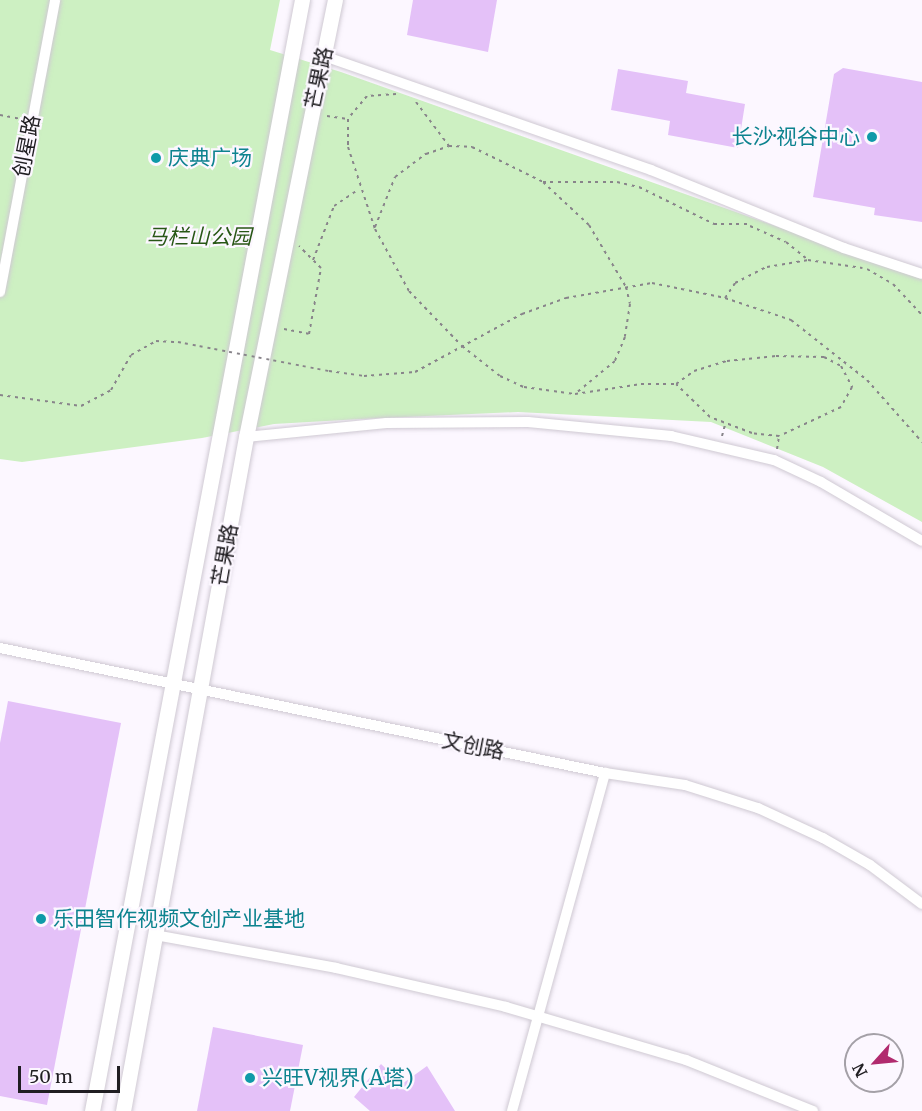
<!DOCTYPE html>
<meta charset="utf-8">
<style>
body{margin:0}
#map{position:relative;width:922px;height:1111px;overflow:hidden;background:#fcf7ff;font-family:Merriweather,"Noto Sans SC",serif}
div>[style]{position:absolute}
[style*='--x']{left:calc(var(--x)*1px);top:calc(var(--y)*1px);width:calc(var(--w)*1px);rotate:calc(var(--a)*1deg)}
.green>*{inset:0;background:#cdf0c2}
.building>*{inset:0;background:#e4c1f8}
.path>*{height:2px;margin-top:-1px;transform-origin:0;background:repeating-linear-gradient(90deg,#88848a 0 3px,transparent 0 7.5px)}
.roads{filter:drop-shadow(0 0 2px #cfc9d3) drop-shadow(0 0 2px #cfc9d3)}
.minor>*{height:10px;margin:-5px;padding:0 5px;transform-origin:5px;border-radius:5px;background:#fff}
.secondary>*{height:15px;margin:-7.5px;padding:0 7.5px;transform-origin:7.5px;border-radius:7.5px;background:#fff}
.path-bridge>*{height:2px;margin-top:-1px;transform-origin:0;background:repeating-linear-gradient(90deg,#88848a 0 3px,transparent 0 7.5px)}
.dots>*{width:16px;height:16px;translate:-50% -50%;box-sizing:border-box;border:3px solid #fcf7ff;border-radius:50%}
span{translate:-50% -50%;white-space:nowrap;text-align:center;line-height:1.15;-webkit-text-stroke:4.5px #fcf7ff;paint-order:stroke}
.street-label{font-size:21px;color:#201e22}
.culture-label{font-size:21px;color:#0d838f}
.right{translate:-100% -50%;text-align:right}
.left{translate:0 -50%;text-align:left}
.park-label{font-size:21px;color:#285716;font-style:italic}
.north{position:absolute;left:844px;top:1033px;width:60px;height:60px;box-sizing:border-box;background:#fcf7ff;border:2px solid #a4a0a7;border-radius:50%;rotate:243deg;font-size:16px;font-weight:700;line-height:24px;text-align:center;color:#201e22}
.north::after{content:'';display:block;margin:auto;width:21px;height:27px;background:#b12a6e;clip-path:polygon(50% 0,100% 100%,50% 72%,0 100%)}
.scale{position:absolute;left:18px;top:1066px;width:102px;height:27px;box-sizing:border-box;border:3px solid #201e22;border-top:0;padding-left:8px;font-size:18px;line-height:21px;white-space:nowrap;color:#201e22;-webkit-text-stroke:4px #fcf7ff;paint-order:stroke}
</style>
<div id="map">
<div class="green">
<div style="clip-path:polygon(0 0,280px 0,270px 50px,341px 72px,922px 278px,922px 522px,823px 467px,711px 422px,518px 412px,361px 419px,274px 424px,202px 438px,22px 462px,0 459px)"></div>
</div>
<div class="building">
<div style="clip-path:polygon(413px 0,497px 0,488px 52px,407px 35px)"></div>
<div style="clip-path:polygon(843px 68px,922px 82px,922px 222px,874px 215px,875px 208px,813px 197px,834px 74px)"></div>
<div style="clip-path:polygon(618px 69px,688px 81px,686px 93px,745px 104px,738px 148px,668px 135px,670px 121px,611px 110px)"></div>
<div style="clip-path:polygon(8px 701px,121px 723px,47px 1105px,0 1096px,0 743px)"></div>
<div style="clip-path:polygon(213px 1027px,303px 1045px,290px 1111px,197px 1111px)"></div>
<div style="clip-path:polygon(381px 1064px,402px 1084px,427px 1066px,455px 1111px,370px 1111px,354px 1097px)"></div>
</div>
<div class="path">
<div style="--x:396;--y:94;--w:29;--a:176"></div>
<div style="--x:367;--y:96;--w:30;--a:130"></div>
<div style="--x:348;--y:119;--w:28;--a:90"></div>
<div style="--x:348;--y:147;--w:86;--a:71.8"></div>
<div style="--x:375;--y:229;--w:71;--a:61.3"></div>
<div style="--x:409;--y:291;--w:76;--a:46.1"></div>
<div style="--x:462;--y:346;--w:48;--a:38.3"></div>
<div style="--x:500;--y:376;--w:26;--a:25"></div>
<div style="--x:524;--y:387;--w:51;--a:7.8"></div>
<div style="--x:575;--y:394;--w:67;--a:-8.6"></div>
<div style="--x:641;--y:384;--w:35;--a:0"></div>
<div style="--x:416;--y:102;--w:55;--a:53.1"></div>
<div style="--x:0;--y:115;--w:20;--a:11"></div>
<div style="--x:327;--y:116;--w:21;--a:8"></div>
<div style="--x:543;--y:182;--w:74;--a:0"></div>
<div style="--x:617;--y:182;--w:23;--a:13"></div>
<div style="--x:639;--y:187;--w:84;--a:26.3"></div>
<div style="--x:714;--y:224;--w:37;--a:0"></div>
<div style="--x:750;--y:226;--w:39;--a:24"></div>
<div style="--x:786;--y:242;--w:28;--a:39"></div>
<div style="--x:375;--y:227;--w:54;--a:-68.2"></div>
<div style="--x:395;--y:177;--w:39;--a:-37"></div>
<div style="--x:426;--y:154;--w:24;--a:-19"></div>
<div style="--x:449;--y:146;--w:23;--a:2"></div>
<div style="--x:472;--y:147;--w:79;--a:26.2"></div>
<div style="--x:543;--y:182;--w:63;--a:43.1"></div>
<div style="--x:589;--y:225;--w:72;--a:59.2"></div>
<div style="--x:626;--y:287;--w:17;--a:77"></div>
<div style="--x:630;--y:304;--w:33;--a:99"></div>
<div style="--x:625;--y:337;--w:26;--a:113"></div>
<div style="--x:615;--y:361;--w:52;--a:140.5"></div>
<div style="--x:313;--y:260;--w:58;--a:-68.7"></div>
<div style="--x:334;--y:206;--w:29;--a:-34"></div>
<div style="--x:867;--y:269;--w:30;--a:30"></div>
<div style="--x:893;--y:284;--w:42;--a:46.9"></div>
<div style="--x:725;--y:298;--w:18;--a:-56"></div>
<div style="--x:735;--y:283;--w:36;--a:-27"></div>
<div style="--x:767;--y:267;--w:42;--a:-9.7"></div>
<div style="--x:808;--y:260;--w:55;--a:8.4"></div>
<div style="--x:284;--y:329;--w:25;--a:11"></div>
<div style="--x:309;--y:334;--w:67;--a:-79.7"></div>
<div style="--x:321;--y:268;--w:31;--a:-135"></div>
<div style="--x:776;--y:356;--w:48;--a:1.2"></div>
<div style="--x:824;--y:357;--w:19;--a:28"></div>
<div style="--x:841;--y:366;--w:24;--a:62"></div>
<div style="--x:852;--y:387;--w:23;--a:119"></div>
<div style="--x:841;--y:407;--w:68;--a:154.9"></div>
<div style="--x:779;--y:436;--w:27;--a:-174"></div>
<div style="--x:752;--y:433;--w:45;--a:-159.1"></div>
<div style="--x:710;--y:417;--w:47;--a:-135.9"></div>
<div style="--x:676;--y:384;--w:22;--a:-36"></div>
<div style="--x:694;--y:371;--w:34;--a:-17"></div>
<div style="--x:727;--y:361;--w:49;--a:-5.8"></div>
<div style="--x:329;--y:371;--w:35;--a:8"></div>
<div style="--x:364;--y:376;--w:51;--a:-4.5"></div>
<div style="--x:415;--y:372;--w:122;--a:-28.5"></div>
<div style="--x:522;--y:314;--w:47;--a:-20"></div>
<div style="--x:566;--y:298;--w:87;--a:-9.9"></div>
<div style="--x:652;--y:283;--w:75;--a:11.6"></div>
<div style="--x:725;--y:298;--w:70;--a:18.4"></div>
<div style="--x:791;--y:320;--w:97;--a:38.3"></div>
<div style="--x:867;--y:380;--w:83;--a:48.4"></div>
<div style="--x:0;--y:395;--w:82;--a:7.7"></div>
<div style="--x:81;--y:406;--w:34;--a:-28"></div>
<div style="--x:111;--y:390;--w:40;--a:-60.3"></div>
<div style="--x:131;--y:355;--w:29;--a:-29"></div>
<div style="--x:156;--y:341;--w:22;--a:3"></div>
<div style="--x:722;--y:436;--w:11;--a:-75"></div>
<div style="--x:777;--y:449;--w:12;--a:-81"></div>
</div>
<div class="roads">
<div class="minor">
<div style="--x:324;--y:56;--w:346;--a:19.2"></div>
<div style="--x:651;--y:170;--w:208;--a:22"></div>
<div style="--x:844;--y:248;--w:82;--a:18.4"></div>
<div style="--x:0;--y:292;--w:297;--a:-79.3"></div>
<div style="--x:246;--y:437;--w:141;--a:-5.7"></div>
<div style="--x:386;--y:423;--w:142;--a:-0.4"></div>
<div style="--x:528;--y:422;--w:144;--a:5.6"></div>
<div style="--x:671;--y:436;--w:106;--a:13.1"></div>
<div style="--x:774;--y:460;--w:52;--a:25.1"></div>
<div style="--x:821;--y:482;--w:117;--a:30.3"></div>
<div style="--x:0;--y:648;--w:618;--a:11.67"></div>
<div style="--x:605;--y:773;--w:81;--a:8.5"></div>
<div style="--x:685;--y:785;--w:77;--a:17.5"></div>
<div style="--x:758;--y:808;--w:72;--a:24.8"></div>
<div style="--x:823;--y:838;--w:54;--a:29.9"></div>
<div style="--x:870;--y:865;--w:65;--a:36.9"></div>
<div style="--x:155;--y:935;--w:184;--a:10.3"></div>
<div style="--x:336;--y:968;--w:174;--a:12.9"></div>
<div style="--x:506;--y:1007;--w:188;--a:16.4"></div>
<div style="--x:686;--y:1060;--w:137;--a:21.9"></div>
<div style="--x:512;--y:1111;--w:351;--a:-74.6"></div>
</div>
<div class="secondary">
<div style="--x:92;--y:1111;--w:1131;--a:-79.3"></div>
<div style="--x:123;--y:1111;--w:685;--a:-79.66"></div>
<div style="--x:246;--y:437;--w:446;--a:-78.5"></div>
</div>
</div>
<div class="path-bridge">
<div style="--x:178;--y:342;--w:154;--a:10.9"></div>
</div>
<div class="dots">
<div style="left:872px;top:137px;background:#0f9aa8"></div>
<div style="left:156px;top:158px;background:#0f9aa8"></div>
<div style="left:41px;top:919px;background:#0f9aa8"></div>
<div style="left:250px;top:1078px;background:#0f9aa8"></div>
</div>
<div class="street-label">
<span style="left:319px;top:78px;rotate:-78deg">芒果路</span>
<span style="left:27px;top:146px;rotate:-79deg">创星路</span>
<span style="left:225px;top:555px;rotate:-80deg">芒果路</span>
<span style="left:473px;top:746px;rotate:11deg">文创路</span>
</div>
<div class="culture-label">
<span class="right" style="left:860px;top:137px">长沙·视谷中心</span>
<span class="left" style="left:168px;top:158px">庆典广场</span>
<span class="left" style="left:53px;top:919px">乐田智作视频文创产业基地</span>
<span class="left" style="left:262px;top:1078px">兴旺V视界(A塔)</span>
</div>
<div class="park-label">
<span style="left:199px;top:237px">马栏山公园</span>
</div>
<div class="north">N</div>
<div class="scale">50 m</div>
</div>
